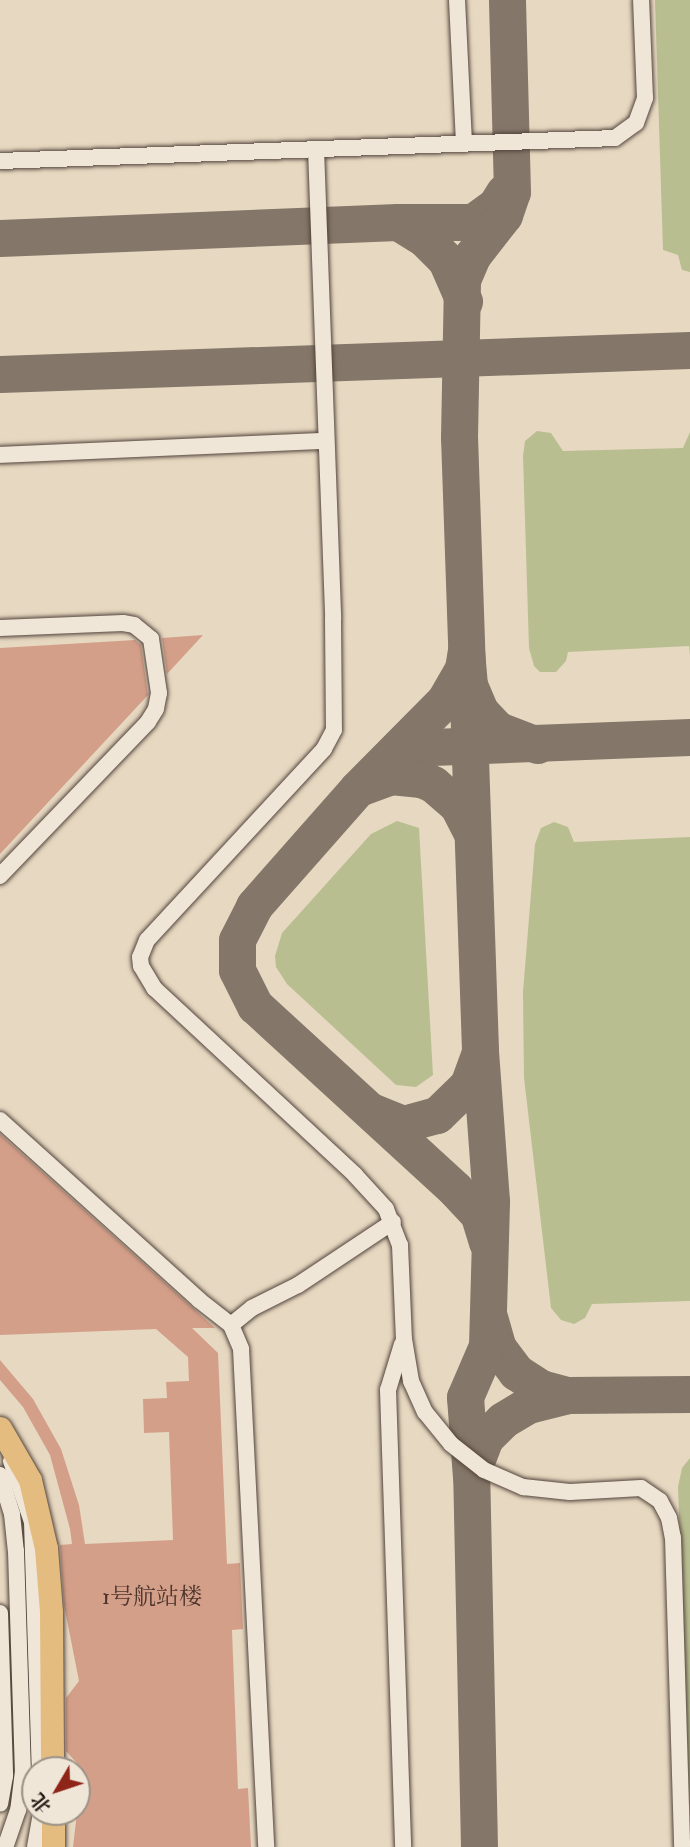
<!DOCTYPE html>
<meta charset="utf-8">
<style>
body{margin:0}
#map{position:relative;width:690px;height:1847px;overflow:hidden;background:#e7d8c1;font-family:"IM FELL Double Pica","Noto Serif SC",serif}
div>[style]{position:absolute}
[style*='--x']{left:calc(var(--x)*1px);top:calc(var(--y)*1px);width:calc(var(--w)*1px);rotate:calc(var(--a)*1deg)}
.green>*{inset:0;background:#b9be91}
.taxiway>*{height:37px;margin:-18.5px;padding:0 18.5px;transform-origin:18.5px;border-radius:18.5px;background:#847668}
.building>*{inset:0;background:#d49f89}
.roads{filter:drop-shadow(0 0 2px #52443c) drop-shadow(0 0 2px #52443c)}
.minor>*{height:16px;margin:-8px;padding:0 8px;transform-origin:8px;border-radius:8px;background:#efe6d7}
.highway>*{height:23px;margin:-11.5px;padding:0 11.5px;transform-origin:11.5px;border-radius:11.5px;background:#e4bc80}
span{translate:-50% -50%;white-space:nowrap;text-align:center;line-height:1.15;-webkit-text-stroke:5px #efe6d7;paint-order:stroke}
.number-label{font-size:23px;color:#4d362e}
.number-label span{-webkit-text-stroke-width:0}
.north{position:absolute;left:21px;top:1756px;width:70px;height:70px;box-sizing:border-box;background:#efe6d7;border:2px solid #9c9287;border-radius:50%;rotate:231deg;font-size:19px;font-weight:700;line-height:28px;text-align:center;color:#20130f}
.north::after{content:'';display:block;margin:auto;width:24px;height:32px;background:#8f2418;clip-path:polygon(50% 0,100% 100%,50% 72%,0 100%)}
</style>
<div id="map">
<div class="green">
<div style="clip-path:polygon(655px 0,690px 0,690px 272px,682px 270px,678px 255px,663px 250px)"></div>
<div style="clip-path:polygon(537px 431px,551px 433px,563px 451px,683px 448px,690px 432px,690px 656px,689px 646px,568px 652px,566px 661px,556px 672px,540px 672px,534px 666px,529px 648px,523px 456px,525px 441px)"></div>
<div style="clip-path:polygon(397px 821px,419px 828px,433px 1075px,416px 1087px,396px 1085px,287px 984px,276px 967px,275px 956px,282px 933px,371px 834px)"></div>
<div style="clip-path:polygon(554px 822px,568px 827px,574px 842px,690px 837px,690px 1301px,592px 1304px,585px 1318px,574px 1324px,561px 1320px,551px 1308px,524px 1078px,523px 992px,535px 844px,541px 828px)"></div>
<div style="clip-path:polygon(690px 1458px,690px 1813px,678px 1487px,682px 1468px)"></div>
</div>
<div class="taxiway">
<div style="--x:398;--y:222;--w:31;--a:32"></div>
<div style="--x:424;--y:238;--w:31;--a:45"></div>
<div style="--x:446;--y:260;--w:45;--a:66.3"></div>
<div style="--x:0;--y:238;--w:398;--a:-2.3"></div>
<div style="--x:398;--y:222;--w:75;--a:0"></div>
<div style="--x:473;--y:222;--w:29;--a:-36"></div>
<div style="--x:496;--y:205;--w:15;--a:-58"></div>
<div style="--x:0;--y:374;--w:690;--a:-1.99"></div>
<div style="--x:388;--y:760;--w:21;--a:-29"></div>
<div style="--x:406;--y:750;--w:26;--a:-7"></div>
<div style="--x:432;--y:747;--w:258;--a:-2.2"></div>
<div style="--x:361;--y:787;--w:32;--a:-20"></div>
<div style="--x:391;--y:776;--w:30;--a:6"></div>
<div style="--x:421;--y:779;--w:13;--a:23"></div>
<div style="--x:433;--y:784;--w:33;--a:41"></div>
<div style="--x:458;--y:806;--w:31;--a:63"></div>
<div style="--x:373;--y:1112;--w:32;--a:22"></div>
<div style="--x:403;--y:1124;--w:35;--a:-15"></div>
<div style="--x:437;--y:1115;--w:43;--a:-44.1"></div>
<div style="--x:468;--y:1085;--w:33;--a:-70"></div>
<div style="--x:487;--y:1242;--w:28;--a:-107"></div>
<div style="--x:479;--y:1215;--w:35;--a:-133"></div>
<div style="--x:455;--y:1189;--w:271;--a:-137.5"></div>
<div style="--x:255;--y:1006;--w:40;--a:-116.6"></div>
<div style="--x:237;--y:970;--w:30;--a:-90"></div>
<div style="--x:237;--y:940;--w:38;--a:-63"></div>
<div style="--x:254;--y:906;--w:156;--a:-48.6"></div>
<div style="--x:357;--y:789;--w:125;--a:-45.3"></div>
<div style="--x:445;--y:700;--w:36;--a:-60"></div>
<div style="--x:463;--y:669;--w:18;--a:-81"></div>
<div style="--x:466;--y:651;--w:34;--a:85"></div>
<div style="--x:469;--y:685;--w:28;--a:67"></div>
<div style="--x:480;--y:711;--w:26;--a:47"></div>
<div style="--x:498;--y:730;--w:42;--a:21"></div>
<div style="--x:489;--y:1317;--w:32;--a:74"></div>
<div style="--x:498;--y:1348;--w:30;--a:53"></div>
<div style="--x:516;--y:1372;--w:30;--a:33"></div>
<div style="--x:541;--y:1388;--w:28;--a:15"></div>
<div style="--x:472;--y:1472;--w:36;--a:-69"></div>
<div style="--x:485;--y:1438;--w:25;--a:-45"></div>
<div style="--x:503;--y:1420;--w:29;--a:-31"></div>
<div style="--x:528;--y:1405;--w:41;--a:-14"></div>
<div style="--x:568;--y:1395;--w:122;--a:-0.5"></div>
<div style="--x:479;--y:1847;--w:370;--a:-91.2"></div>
<div style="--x:471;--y:1477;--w:80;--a:-94.3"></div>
<div style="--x:465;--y:1397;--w:56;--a:-66.7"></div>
<div style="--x:487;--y:1346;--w:145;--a:-88.4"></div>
<div style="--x:491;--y:1201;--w:151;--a:-94.2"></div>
<div style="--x:480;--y:1050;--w:613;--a:-91.96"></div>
<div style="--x:459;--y:437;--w:157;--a:-88.9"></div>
<div style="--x:462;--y:280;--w:26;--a:-67"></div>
<div style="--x:472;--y:256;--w:52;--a:-52"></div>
<div style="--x:504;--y:215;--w:24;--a:-71"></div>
<div style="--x:512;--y:192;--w:192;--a:-91.5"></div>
</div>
<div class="building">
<div style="clip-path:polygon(203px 635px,167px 674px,162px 638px)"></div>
<div style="clip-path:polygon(135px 640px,141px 645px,148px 695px,0 854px,0 648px)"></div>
<div style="clip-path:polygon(0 1134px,215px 1328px,192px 1328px,218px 1353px,227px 1564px,240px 1563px,243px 1629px,232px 1630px,238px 1789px,248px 1788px,251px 1847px,73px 1847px,82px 1769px,66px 1751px,66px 1698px,79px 1681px,64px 1605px,60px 1545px,72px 1544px,70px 1529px,50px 1455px,23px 1407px,0 1380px,0 1360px,33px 1399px,61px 1449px,79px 1505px,85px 1544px,173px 1540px,169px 1432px,144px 1433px,143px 1399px,167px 1398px,166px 1382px,189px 1381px,188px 1357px,156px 1329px,0 1335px)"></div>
</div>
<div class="roads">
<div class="minor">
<div style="--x:457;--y:0;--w:143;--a:87.2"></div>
<div style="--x:316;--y:149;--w:470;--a:87.9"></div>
<div style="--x:333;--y:619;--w:111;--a:89.5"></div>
<div style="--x:334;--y:730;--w:21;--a:118"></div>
<div style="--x:324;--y:749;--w:260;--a:132.8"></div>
<div style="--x:147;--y:940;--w:18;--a:112"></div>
<div style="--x:140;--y:957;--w:9;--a:84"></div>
<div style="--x:141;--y:966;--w:26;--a:59"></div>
<div style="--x:154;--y:988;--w:275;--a:42.9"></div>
<div style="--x:355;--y:1175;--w:46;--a:47.6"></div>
<div style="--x:386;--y:1209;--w:39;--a:69"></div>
<div style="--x:400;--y:1245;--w:94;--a:87.6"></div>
<div style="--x:404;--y:1339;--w:43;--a:80.5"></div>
<div style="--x:411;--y:1381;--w:34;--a:66"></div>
<div style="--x:425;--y:1412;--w:41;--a:50.9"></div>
<div style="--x:451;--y:1444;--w:42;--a:38.2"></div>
<div style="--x:484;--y:1470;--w:43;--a:23.6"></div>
<div style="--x:523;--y:1487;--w:47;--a:6.1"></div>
<div style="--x:570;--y:1492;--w:71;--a:-3.2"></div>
<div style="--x:641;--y:1488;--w:23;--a:34"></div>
<div style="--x:660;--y:1501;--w:19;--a:62"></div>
<div style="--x:669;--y:1518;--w:20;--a:79"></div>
<div style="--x:673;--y:1538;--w:309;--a:88.3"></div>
<div style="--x:0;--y:161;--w:615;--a:-2.14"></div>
<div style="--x:615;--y:138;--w:26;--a:-36"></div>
<div style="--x:636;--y:123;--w:27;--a:-70"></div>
<div style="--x:645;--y:98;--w:98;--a:-92.3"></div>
<div style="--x:0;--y:455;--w:324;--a:-2.5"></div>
<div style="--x:0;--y:628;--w:123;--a:-2.3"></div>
<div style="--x:123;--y:623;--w:11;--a:10"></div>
<div style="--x:134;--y:625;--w:22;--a:39"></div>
<div style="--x:151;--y:639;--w:55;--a:81.6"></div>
<div style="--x:159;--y:693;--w:16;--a:101"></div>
<div style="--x:156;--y:709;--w:15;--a:122"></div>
<div style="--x:148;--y:722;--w:214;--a:133.9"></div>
<div style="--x:0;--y:1120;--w:268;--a:42.1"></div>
<div style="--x:199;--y:1300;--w:41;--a:38"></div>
<div style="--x:231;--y:1325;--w:26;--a:67"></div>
<div style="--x:241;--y:1349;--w:499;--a:87.1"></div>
<div style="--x:231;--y:1325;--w:27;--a:-39"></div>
<div style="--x:252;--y:1308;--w:51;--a:-26.6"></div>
<div style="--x:298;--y:1285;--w:114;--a:-33.6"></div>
<div style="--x:402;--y:1344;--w:48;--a:106.9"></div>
<div style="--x:388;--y:1390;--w:457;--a:88.1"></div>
<div style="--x:11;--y:1461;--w:65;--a:71"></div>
<div style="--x:32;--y:1522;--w:248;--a:88.2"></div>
<div style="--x:0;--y:1475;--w:41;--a:72.9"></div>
<div style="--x:12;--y:1514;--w:37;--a:84"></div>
<div style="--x:16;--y:1551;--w:220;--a:88.2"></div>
<div style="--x:23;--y:1771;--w:39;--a:97"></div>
<div style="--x:18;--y:1810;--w:39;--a:109"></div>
<div style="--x:0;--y:1613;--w:163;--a:88.2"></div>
<div style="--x:5;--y:1776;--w:28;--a:100"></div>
<div style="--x:35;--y:1847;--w:36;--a:-80"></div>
</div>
<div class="highway">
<div style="--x:0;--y:1428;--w:60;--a:60"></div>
<div style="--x:30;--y:1480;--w:70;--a:76.8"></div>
<div style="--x:46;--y:1548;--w:64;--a:85.5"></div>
<div style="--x:51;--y:1612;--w:158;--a:89.6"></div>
<div style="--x:53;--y:1812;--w:35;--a:90"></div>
</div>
</div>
<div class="number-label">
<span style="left:152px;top:1597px">1号航站楼</span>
</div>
<div class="north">北</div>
</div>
